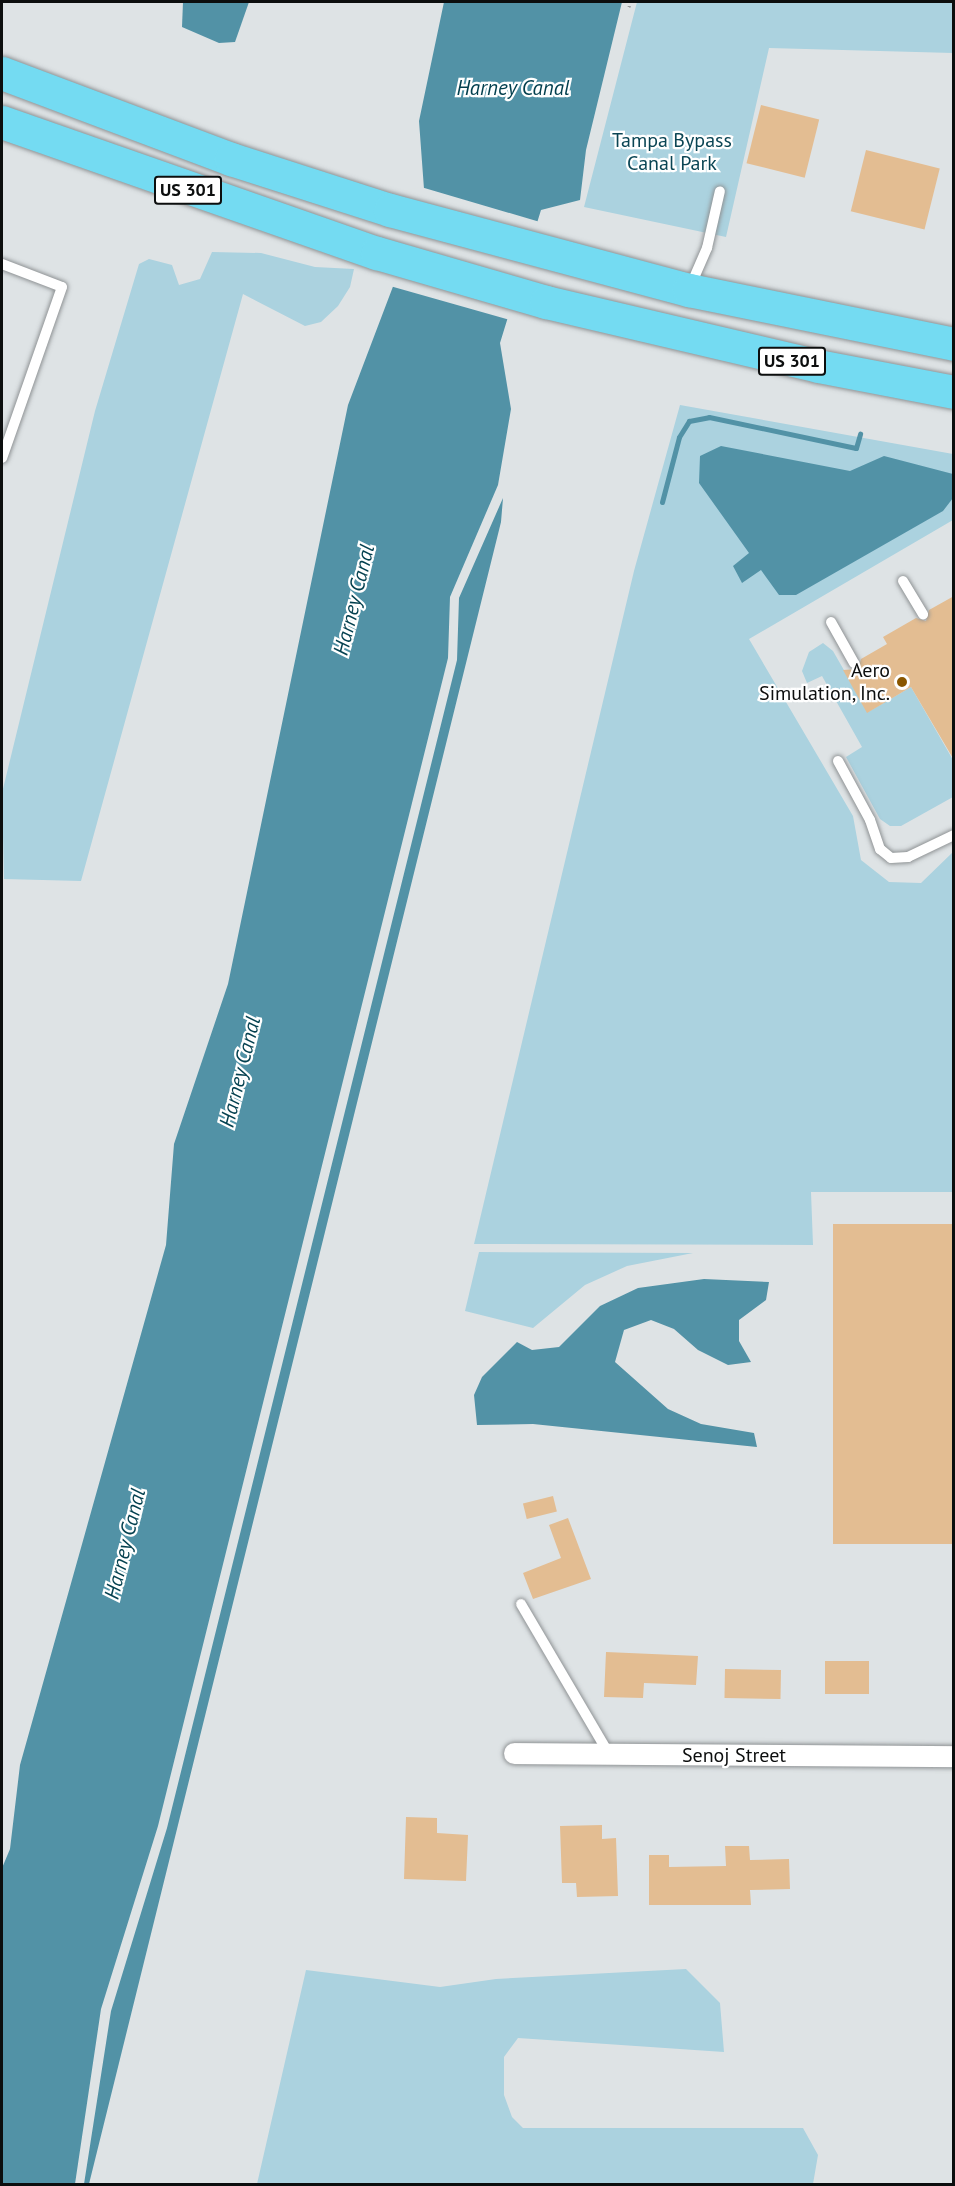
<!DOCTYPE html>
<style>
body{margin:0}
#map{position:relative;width:955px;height:2186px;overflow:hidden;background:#dee3e5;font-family:"PT Sans",sans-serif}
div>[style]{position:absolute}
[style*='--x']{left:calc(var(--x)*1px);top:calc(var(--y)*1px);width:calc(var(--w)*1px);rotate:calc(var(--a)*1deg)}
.green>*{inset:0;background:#abd2df}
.water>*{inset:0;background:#5292a6}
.pier>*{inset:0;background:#dee3e5}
.stream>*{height:5px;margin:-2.5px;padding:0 2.5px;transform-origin:2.5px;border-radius:2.5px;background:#5292a6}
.building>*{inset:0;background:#e3bd92;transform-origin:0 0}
.path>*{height:3px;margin-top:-1.5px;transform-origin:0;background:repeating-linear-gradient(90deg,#95999b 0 1.5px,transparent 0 6px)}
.roads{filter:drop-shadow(0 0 2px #8f9395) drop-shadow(0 0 2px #8f9395)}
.lane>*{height:10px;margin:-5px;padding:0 5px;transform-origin:5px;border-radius:5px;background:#fff}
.street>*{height:21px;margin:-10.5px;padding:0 10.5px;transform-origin:10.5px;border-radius:10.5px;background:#fff}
.primary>*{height:33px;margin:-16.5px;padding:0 16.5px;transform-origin:16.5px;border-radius:16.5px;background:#74dbf2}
.dots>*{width:16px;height:16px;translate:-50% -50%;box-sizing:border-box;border:3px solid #fff;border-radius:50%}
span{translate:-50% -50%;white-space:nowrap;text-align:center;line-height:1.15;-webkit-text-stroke:4.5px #fff;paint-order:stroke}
.shield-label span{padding:2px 4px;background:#fff;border:2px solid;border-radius:4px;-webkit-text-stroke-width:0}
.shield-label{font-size:18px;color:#0c0e0e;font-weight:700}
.park-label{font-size:20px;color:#0a4554}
.poi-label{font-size:20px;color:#0c0e0e}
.right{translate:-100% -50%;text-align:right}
.street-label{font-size:20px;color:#0c0e0e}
.water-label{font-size:21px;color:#023f4e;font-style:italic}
.frame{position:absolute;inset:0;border:3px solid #0c0e0e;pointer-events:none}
</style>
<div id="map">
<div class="green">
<div style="clip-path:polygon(637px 2px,953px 2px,953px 53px,769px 48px,726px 237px,584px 207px)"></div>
<div style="clip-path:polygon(212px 252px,261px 253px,315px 267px,354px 269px,350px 287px,338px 306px,321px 322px,305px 326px,243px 294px,81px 881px,4px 879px,2px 793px,95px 411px,139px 264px,149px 259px,172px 265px,179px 285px,200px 279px)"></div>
<div style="clip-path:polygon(680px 405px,953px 454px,953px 520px,749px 639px,853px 816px,861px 860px,889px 882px,921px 883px,953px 852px,953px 1192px,811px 1192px,813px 1245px,474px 1244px,634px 571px)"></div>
<div style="clip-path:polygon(823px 643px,833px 651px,868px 712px,911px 687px,953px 760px,953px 797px,901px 826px,890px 826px,880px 819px,846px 757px,862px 747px,822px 676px,807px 683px,802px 671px,809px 652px)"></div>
<div style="clip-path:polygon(479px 1252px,693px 1253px,627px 1266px,585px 1285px,533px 1328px,465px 1311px)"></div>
<div style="clip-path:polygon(686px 1969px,720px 2003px,724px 2052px,518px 2038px,504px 2057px,504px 2095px,512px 2117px,523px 2128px,803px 2128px,818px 2155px,813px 2184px,257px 2184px,306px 1970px,440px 1987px,496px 1979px)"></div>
</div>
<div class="water">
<div style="clip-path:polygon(183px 2px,249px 2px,235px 42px,219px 43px,182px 27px)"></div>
<div style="clip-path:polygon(444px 2px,622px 2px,586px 150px,580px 200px,541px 210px,500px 343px,511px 409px,498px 485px,450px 597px,448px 658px,158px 1826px,101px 2009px,75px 2184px,2px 2184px,2px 1868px,10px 1849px,20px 1765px,166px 1245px,174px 1144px,228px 984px,348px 405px,408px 247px,424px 189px,419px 121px)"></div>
<div style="clip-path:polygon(721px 446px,850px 471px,884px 456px,953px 474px,953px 498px,943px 511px,796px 595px,779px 595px,761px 570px,742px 583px,733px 566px,749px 553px,699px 483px,700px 456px)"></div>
<div style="clip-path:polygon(503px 498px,501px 522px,89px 2184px,84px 2184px,111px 2011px,167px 1828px,457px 660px,459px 598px)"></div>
<div style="clip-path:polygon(704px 1279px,769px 1282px,766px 1300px,739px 1320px,739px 1341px,751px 1362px,728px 1365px,698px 1350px,674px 1329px,651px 1320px,624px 1330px,615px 1362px,668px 1409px,701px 1424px,754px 1433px,757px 1447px,533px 1424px,477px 1425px,474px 1395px,482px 1377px,517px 1342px,532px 1350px,559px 1347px,600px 1306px,638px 1288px)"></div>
</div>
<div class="pier">
<div style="clip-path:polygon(421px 187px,540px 222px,510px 320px,390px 286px,405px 247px,392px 213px,403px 191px)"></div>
</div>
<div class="stream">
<div style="--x:662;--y:502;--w:67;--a:-75.3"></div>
<div style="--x:679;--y:437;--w:19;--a:-58"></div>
<div style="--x:689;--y:421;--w:20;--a:-11"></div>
<div style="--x:709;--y:417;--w:150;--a:11.9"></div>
<div style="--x:856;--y:448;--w:15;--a:-74"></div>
</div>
<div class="building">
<div style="left:761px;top:105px;width:60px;height:60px;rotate:14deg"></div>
<div style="left:866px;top:150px;width:76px;height:63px;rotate:14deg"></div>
<div style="clip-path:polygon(954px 596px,954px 760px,911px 687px,867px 713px,843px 670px,858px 669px,861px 659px,887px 644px,883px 637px,916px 618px,926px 621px,929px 610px)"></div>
<div style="left:833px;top:1224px;width:121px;height:320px"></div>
<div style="left:553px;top:1496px;width:16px;height:31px;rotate:76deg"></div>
<div style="clip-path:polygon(568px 1518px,591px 1579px,533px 1599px,523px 1573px,561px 1558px,549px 1525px)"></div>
<div style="clip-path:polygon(606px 1652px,698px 1656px,696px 1685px,644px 1683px,643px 1698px,604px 1697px)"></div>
<div style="left:825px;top:1661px;width:44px;height:33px"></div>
<div style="left:725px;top:1669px;width:56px;height:29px;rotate:1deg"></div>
<div style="clip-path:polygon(406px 1817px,437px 1818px,437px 1833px,468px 1835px,466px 1881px,404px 1879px)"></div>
<div style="clip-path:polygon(602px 1825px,602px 1839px,616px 1838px,618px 1896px,577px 1897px,576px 1883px,562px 1883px,560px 1826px)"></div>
<div style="clip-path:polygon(725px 1846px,749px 1846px,750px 1860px,789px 1859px,790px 1889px,750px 1890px,751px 1905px,649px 1905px,649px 1855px,669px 1855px,669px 1867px,726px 1866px)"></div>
</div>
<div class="path">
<div style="--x:629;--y:7;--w:5;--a:-79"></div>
</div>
<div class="roads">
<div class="lane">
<div style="--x:2;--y:264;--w:64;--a:21"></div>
<div style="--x:62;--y:287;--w:181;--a:109.3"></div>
<div style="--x:690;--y:287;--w:43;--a:-66.4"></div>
<div style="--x:707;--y:248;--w:58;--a:-77.2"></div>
<div style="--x:903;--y:581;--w:39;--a:59"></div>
<div style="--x:831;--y:622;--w:47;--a:60.7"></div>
<div style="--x:838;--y:761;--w:67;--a:61.5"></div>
<div style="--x:870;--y:820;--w:31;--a:71"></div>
<div style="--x:880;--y:849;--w:14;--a:39"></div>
<div style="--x:891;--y:858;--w:17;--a:-3"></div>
<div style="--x:908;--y:857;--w:51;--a:-25.6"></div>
<div style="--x:521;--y:1604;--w:174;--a:59.6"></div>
</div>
<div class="street">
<div style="--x:514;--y:1753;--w:440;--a:0.4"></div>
</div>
<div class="primary">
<div style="--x:2;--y:73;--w:245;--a:20.6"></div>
<div style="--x:231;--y:159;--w:167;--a:17.8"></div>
<div style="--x:390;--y:210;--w:310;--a:15"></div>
<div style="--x:689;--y:290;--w:270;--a:11.5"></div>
<div style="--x:2;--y:122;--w:397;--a:19.3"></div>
<div style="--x:377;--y:253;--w:176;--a:16.2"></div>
<div style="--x:546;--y:302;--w:279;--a:13.2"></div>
<div style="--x:818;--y:366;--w:138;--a:10.8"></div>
</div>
</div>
<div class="dots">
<div style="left:902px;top:682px;background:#895600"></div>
</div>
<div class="shield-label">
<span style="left:188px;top:190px">US 301</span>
<span style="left:792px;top:361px">US 301</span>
</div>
<div class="park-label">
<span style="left:672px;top:152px">Tampa Bypass<br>Canal Park</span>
</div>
<div class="poi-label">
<span class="right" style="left:890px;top:682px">Aero<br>Simulation, Inc.</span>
</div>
<div class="street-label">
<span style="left:734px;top:1755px">Senoj Street</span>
</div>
<div class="water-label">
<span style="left:513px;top:88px">Harney Canal</span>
<span style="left:354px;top:600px;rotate:-76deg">Harney Canal</span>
<span style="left:240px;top:1072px;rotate:-76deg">Harney Canal</span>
<span style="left:125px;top:1544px;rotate:-76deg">Harney Canal</span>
</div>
<div class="frame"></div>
</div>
